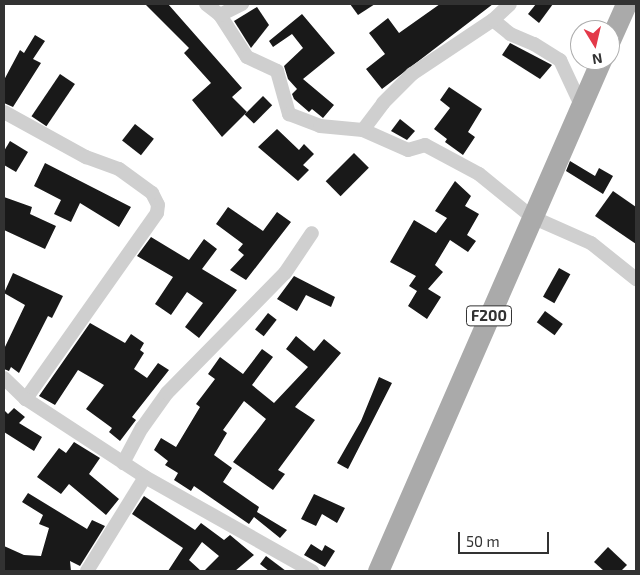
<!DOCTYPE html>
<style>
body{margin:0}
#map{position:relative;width:640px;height:575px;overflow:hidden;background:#fff;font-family:"Exo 2",sans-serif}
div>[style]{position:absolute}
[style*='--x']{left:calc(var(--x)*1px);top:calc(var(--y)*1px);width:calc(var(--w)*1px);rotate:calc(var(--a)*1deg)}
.building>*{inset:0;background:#191919;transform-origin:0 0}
.minor>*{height:14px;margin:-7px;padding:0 7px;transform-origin:7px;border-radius:7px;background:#cfcfcf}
.primary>*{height:21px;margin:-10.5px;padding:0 10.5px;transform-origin:10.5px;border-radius:10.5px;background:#aaa}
span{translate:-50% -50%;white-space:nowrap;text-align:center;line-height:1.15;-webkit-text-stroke:5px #fff;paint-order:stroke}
.shield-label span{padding:1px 4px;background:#fff;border:1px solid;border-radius:4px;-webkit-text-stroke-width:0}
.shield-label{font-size:15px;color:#323232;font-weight:700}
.frame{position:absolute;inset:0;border:5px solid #323232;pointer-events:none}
.north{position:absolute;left:570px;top:20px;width:50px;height:50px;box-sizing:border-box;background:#fff;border:1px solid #adadad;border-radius:50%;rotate:171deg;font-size:14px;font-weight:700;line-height:20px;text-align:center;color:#323232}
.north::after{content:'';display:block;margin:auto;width:18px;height:22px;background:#e33949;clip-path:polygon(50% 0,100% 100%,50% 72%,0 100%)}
.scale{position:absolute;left:458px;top:532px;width:91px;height:22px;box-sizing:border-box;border:2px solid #323232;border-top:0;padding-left:6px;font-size:15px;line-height:18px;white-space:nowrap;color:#323232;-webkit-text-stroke:4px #fff;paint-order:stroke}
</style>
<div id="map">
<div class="building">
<div style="clip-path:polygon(145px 4px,168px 4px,242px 88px,232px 97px,247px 112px,222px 137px,192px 100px,211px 83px,184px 53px,189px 48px)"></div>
<div style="clip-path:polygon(350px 4px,375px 4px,358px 15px)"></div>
<div style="clip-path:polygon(440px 4px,493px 4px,382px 89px,366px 69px,385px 54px,369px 33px,388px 18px,399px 33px)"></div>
<div style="clip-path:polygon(536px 4px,553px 4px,539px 23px,528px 14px)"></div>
<div style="clip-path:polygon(257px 7px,269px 25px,251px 48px,234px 21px)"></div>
<div style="clip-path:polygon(302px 14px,335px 53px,303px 79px,334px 105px,323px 118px,312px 109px,309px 112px,294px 99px,292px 94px,297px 89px,288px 79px,284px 66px,303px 48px,292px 34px,273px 47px,269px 41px)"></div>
<div style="clip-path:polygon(35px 35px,45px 41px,33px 59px,41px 63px,13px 107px,4px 103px,4px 80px,20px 50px,24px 53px)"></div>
<div style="clip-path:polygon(510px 43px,552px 65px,540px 79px,502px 55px)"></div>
<div style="left:60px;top:74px;width:18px;height:51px;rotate:34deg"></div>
<div style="clip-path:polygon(449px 87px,482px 109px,468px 132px,475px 137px,463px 155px,445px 142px,447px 139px,434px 129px,450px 108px,440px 100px)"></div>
<div style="left:263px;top:96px;width:13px;height:26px;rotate:45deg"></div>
<div style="clip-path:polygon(400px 119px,415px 131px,407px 140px,391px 131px)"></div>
<div style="left:135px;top:124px;width:24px;height:21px;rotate:38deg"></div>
<div style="clip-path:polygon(277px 129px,299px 150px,304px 144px,314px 154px,303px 165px,309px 170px,298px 181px,258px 147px)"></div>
<div style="clip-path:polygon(10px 141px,28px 152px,16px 172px,4px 165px,4px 151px)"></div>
<div style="left:354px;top:153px;width:21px;height:40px;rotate:45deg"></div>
<div style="clip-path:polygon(570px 161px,595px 176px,599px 168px,613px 176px,603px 194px,566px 171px)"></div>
<div style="clip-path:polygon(45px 163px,131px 207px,119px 227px,80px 203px,71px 222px,54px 214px,61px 200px,34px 186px)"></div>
<div style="clip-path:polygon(455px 181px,471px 196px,465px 206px,479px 214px,467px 235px,476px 241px,468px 252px,450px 240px,435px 265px,443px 272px,428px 289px,441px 297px,427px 319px,408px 306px,417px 291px,409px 286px,416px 276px,390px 262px,414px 220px,436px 233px,447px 218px,435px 211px)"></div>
<div style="clip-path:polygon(613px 191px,636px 207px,636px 244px,595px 216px)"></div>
<div style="clip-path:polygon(4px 197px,32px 207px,30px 214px,56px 226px,45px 249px,4px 230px)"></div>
<div style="clip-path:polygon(228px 207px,263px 231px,277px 212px,291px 222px,246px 280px,230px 270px,244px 255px,238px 250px,243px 244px,216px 224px)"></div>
<div style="clip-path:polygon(151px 237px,189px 260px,204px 239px,217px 249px,202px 269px,237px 290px,199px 338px,185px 327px,203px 303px,187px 292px,171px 315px,155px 304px,173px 277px,137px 256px)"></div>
<div style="left:559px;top:268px;width:13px;height:33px;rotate:29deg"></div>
<div style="clip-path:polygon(13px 273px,63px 296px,52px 318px,48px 316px,19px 373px,11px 367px,9px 371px,4px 369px,4px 349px,25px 305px,4px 293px)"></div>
<div style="clip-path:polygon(294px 276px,335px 297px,331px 307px,306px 295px,297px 311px,277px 299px)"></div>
<div style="left:545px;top:311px;width:22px;height:14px;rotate:36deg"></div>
<div style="left:268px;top:313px;width:11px;height:21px;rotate:38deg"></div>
<div style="clip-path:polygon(90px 323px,125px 343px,131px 334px,144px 343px,140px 350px,144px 353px,134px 369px,147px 378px,158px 363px,169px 370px,132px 417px,136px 420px,120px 441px,109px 432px,112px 428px,86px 409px,104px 385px,78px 370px,55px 405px,39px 396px)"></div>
<div style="clip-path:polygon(296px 336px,314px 351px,324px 339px,341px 353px,295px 407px,315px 420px,278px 470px,285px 474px,273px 490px,233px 462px,266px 419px,244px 401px,223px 430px,227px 433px,214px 455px,232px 468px,223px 482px,259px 507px,257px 512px,287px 530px,280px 538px,254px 517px,249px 524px,194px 486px,191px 491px,174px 480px,178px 473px,165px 465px,168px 461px,154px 450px,161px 438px,176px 447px,200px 407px,196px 404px,215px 379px,208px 374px,220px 357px,243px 374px,262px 349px,273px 357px,252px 385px,274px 403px,308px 367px,286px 349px)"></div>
<div style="clip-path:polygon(379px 377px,392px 383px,348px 469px,337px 463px,361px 421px)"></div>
<div style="clip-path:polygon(14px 408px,25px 417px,19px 423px,42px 437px,34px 451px,4px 432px,4px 410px,8px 414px)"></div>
<div style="clip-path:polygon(74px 442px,100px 458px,89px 474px,119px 499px,106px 515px,69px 484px,61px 494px,37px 477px,59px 448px,66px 453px)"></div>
<div style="clip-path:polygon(28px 493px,87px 529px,92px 520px,105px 526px,80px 566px,70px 561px,71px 571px,4px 571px,4px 546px,24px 555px,41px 556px,49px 528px,39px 524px,43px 515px,22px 502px)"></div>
<div style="clip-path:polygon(314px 494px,345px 508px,337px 523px,322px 514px,316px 526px,301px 519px)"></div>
<div style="clip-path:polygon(144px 496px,195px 530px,201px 523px,224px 540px,230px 535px,254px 555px,235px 571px,204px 571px,219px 556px,202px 542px,189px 560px,201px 571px,168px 571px,183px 548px,132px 514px)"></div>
<div style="clip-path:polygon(311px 544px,322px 551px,325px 545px,335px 551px,325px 567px,304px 555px)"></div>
<div style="clip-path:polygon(608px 547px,627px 565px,621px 571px,604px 571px,594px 562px)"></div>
<div style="clip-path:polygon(266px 556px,286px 571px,269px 571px,260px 564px)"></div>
</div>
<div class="minor">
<div style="--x:206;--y:4;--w:18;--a:38"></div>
<div style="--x:220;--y:15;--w:50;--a:57.3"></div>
<div style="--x:247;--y:57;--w:33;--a:25"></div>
<div style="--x:277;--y:71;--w:45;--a:74.4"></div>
<div style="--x:289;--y:114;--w:33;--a:21"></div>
<div style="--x:320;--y:126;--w:43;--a:5.3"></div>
<div style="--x:363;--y:130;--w:49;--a:24"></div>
<div style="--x:408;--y:150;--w:18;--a:-16"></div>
<div style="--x:425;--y:145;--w:61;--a:28.2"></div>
<div style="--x:479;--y:174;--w:68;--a:39.1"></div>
<div style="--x:532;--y:217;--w:64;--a:23.8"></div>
<div style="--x:591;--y:243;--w:58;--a:38.7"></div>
<div style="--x:220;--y:15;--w:25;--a:-27"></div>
<div style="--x:493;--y:20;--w:22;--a:39"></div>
<div style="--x:510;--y:34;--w:26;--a:23"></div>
<div style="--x:534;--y:44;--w:31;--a:32"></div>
<div style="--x:560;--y:60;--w:50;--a:65"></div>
<div style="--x:4;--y:112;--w:94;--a:28.8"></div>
<div style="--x:86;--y:157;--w:35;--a:20"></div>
<div style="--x:119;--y:169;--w:41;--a:36"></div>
<div style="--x:152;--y:193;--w:13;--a:63"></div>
<div style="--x:158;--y:205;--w:8;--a:97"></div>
<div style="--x:157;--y:213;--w:228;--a:125.2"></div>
<div style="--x:363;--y:130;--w:34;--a:-53"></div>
<div style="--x:383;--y:103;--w:41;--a:-45"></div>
<div style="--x:412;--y:74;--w:97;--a:-33.7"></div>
<div style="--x:493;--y:20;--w:23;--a:-43"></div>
<div style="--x:4;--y:378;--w:30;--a:44"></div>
<div style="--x:26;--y:399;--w:142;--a:33.2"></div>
<div style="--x:145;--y:477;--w:192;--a:29.4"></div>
<div style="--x:123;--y:463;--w:40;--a:-62"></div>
<div style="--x:142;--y:428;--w:43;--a:-54.5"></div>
<div style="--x:167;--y:393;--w:168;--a:-45.5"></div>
<div style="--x:285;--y:273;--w:48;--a:-56"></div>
<div style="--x:87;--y:571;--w:110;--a:-58.3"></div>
</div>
<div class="primary">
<div style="--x:610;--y:40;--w:39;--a:-66"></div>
<div style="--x:378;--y:571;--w:558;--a:-66.42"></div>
</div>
<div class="shield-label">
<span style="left:489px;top:316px">F200</span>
</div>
<div class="frame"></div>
<div class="north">N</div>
<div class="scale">50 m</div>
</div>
